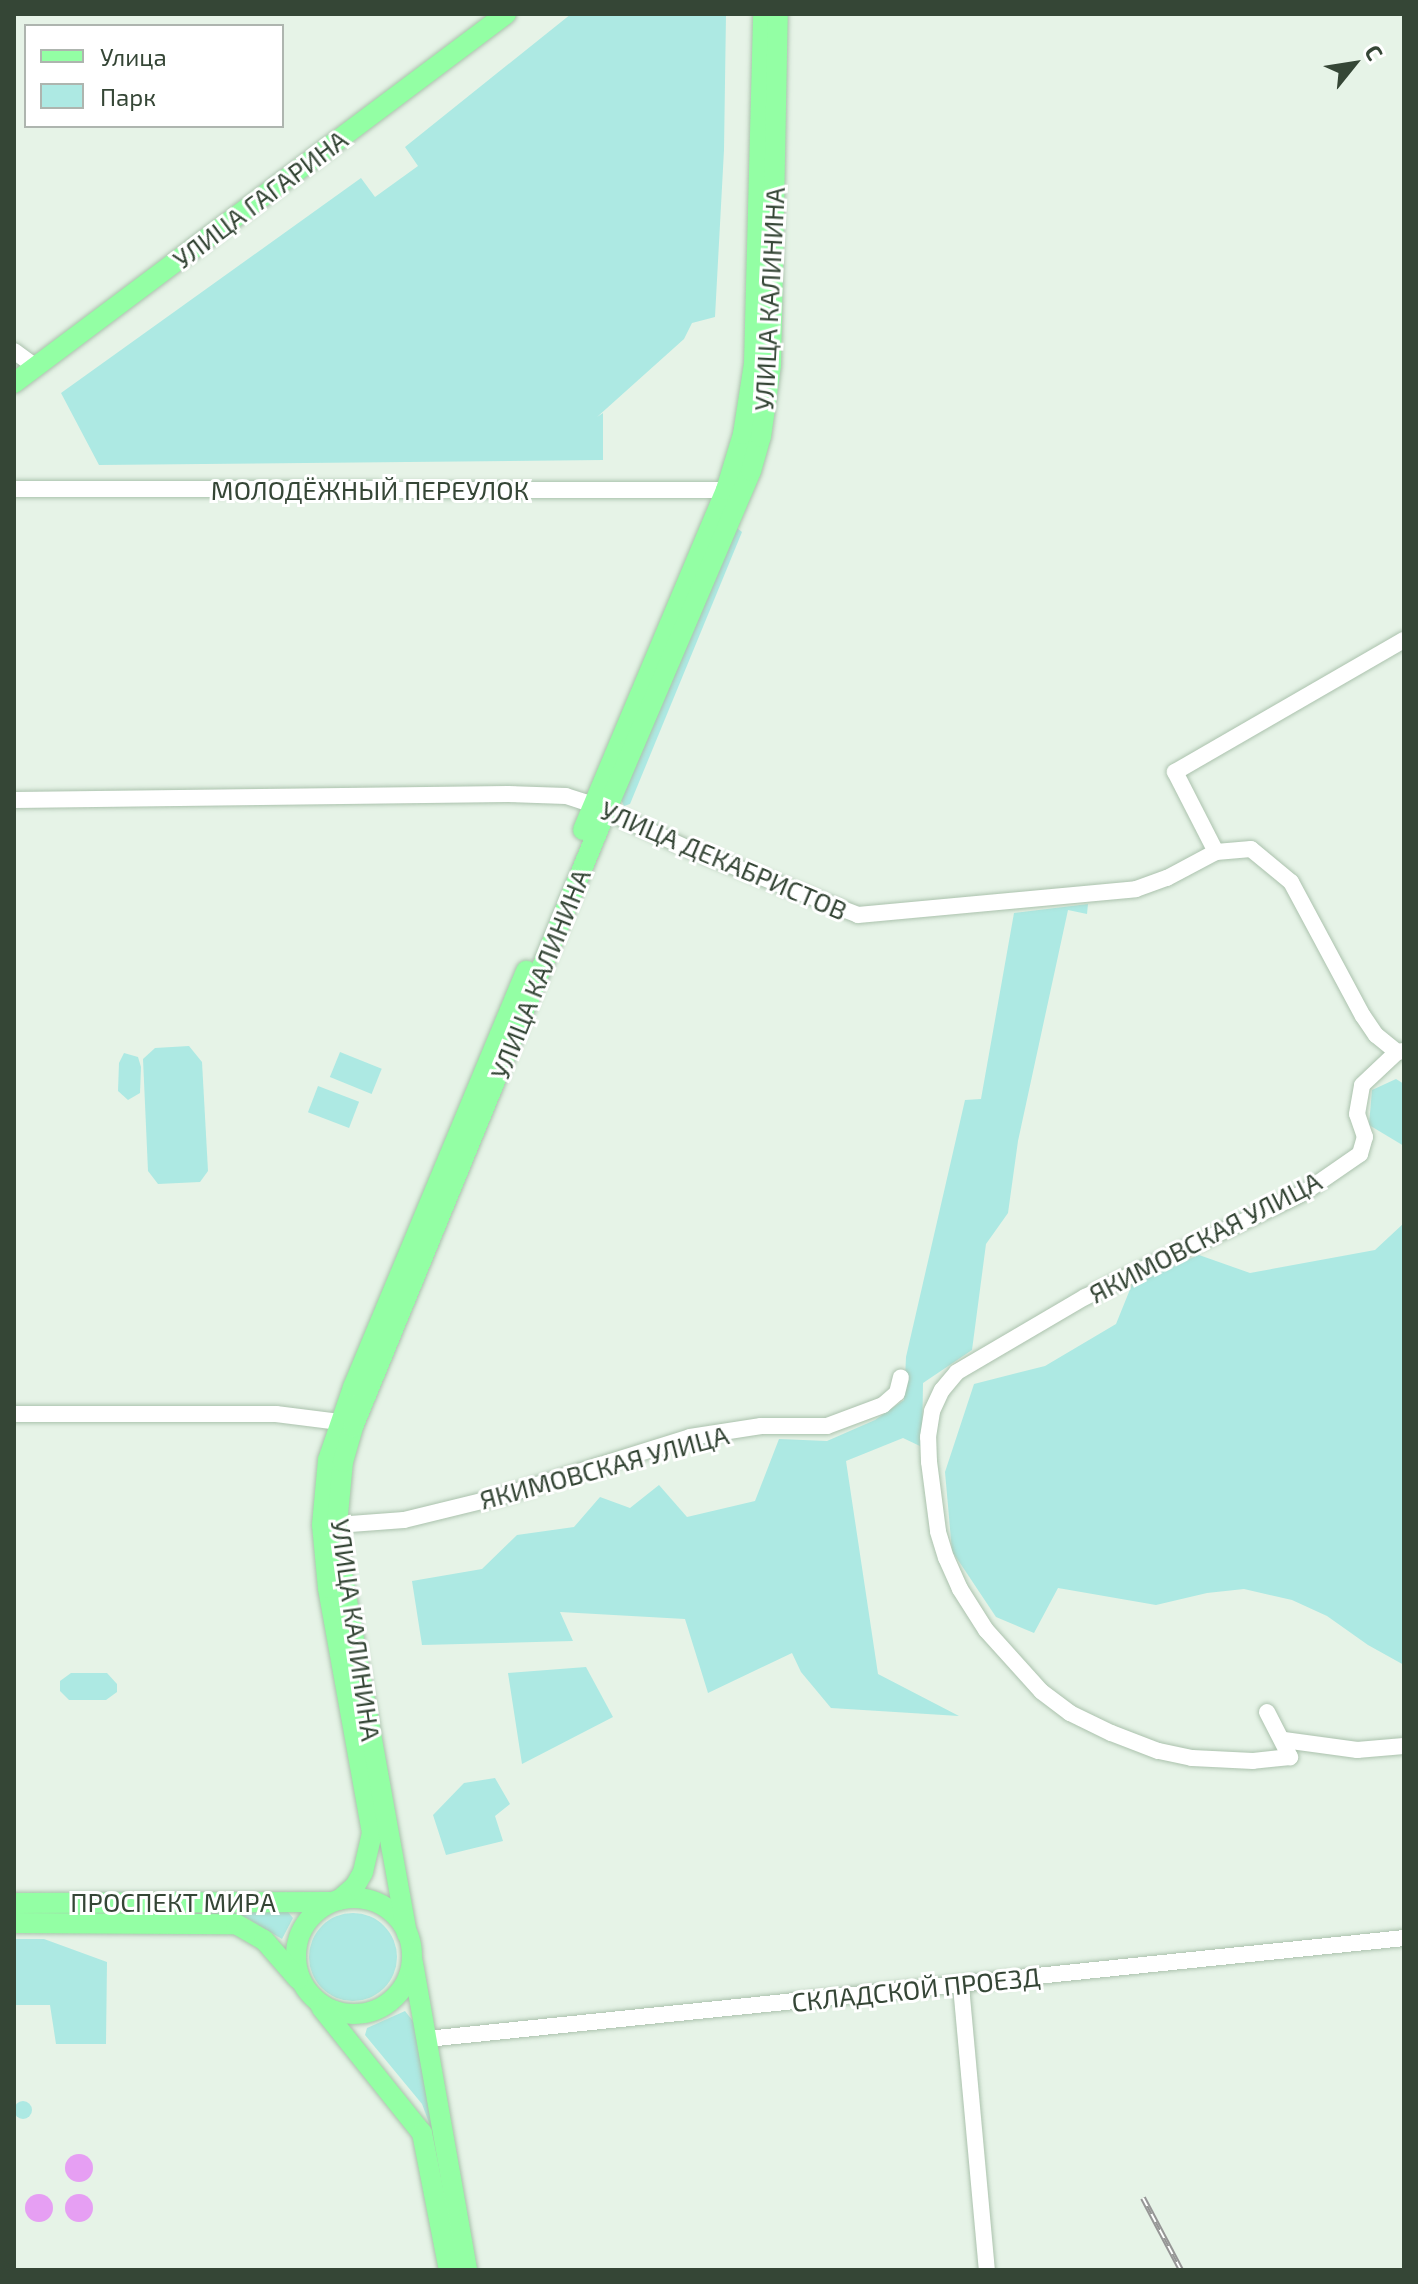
<!DOCTYPE html>
<meta charset="utf-8">
<style>
body{margin:0}
#map{position:relative;width:1418px;height:2284px;overflow:hidden;background:#e6f3e7;font-family:"Exo 2",sans-serif}
div>[style]{position:absolute}
[style*='--x']{left:calc(var(--x)*1px);top:calc(var(--y)*1px);width:calc(var(--w)*1px);rotate:calc(var(--a)*1deg)}
.green>*{inset:0;background:#ade9e3;transform-origin:0 0}
.round{border-radius:50%}
.water>*{inset:0;background:#e69ff3}
.roads{filter:drop-shadow(0 0 2px #abc2ad) drop-shadow(0 0 2px #abc2ad)}
.minor>*{height:16px;margin:-8px;padding:0 8px;transform-origin:8px;border-radius:8px;background:#fff}
.major>*{height:20px;margin:-10px;padding:0 10px;transform-origin:10px;border-radius:10px;background:#93ffa4}
.major>.ring{margin:-10px;padding:0;box-sizing:content-box;background:none;border:20px solid #93ffa4;border-radius:50%}
.rail>*{height:6px;margin-top:-3px;transform-origin:0;background:repeating-linear-gradient(90deg,#fff 0 9px,#969696 0 18px);box-sizing:border-box;border-block:2px solid #969696}
span{translate:-50% -50%;white-space:nowrap;text-align:center;line-height:1.15;-webkit-text-stroke:6px #fff;paint-order:stroke}
.street-label{font-size:26px;color:#354636}
.frame{position:absolute;inset:0;border:16px solid #354636;pointer-events:none}
.legend{position:absolute;left:24px;top:24px;width:260px;height:104px;box-sizing:border-box;background:#fff;border:2px solid #aeb5af;margin:0;padding:10px 14px;list-style:none;font-size:24px;color:#354636}
.legend li{display:flex;align-items:center;gap:16px;height:40px}
.legend b{width:40px;border:2px solid #aeb5af}
.north{position:absolute;left:1314px;top:24px;width:80px;height:80px;-webkit-text-stroke:6px #fff;paint-order:stroke;rotate:60deg;font-size:22px;font-weight:700;line-height:32px;text-align:center;color:#354636}
.north::after{content:'';display:block;margin:auto;width:28px;height:36px;background:#354636;clip-path:polygon(50% 0,100% 100%,50% 72%,0 100%)}
</style>
<div id="map">
<div class="green">
<div style="clip-path:polygon(571px 14px,726px 14px,724px 150px,715px 317px,692px 323px,684px 339px,597px 417px,603px 413px,603px 460px,99px 465px,61px 393px,361px 178px,375px 197px,418px 166px,405px 147px)"></div>
<div style="clip-path:polygon(737px 528px,742px 532px,630px 804px,624px 806px,621px 800px)"></div>
<div style="clip-path:polygon(1088px 904px,1087px 914px,1068px 910px,1018px 1141px,1008px 1213px,986px 1244px,972px 1350px,923px 1383px,922px 1447px,903px 1438px,846px 1461px,878px 1674px,959px 1716px,831px 1708px,801px 1672px,792px 1653px,708px 1693px,685px 1619px,560px 1612px,573px 1641px,422px 1645px,412px 1581px,482px 1569px,517px 1535px,574px 1527px,600px 1497px,630px 1508px,659px 1485px,687px 1517px,755px 1501px,779px 1439px,827px 1441px,875px 1420px,904px 1400px,906px 1357px,965px 1100px,981px 1099px,1014px 913px)"></div>
<div style="clip-path:polygon(189px 1046px,202px 1062px,208px 1171px,200px 1182px,158px 1184px,148px 1171px,143px 1059px,155px 1048px)"></div>
<div style="left:340px;top:1052px;width:45px;height:27px;rotate:22deg"></div>
<div style="clip-path:polygon(124px 1053px,138px 1057px,141px 1067px,140px 1093px,128px 1100px,118px 1091px,119px 1063px)"></div>
<div style="clip-path:polygon(1396px 1079px,1404px 1084px,1404px 1146px,1369px 1125px,1372px 1090px)"></div>
<div style="left:318px;top:1086px;width:44px;height:28px;rotate:21deg"></div>
<div style="clip-path:polygon(1404px 1223px,1404px 1665px,1368px 1645px,1327px 1616px,1292px 1600px,1244px 1589px,1207px 1593px,1156px 1605px,1058px 1588px,1034px 1633px,996px 1617px,952px 1551px,945px 1472px,974px 1384px,1045px 1366px,1116px 1324px,1133px 1282px,1199px 1255px,1250px 1273px,1375px 1250px)"></div>
<div style="clip-path:polygon(586px 1667px,613px 1717px,522px 1764px,508px 1673px)"></div>
<div style="clip-path:polygon(71px 1673px,107px 1673px,117px 1684px,117px 1692px,106px 1700px,69px 1700px,60px 1691px,60px 1681px)"></div>
<div style="clip-path:polygon(495px 1778px,510px 1804px,495px 1816px,503px 1841px,446px 1855px,433px 1815px,464px 1783px)"></div>
<div style="clip-path:polygon(14px 1911px,288px 1912px,293px 1918px,282px 1939px,247px 1918px,231px 1914px,14px 1915px)"></div>
<div class="round" style="left:309px;top:1913px;width:88px;height:88px"></div>
<div style="clip-path:polygon(14px 1939px,44px 1939px,107px 1962px,106px 2044px,56px 2044px,50px 2005px,14px 2005px)"></div>
<div style="clip-path:polygon(405px 2011px,416px 2025px,436px 2141px,422px 2104px,365px 2035px,367px 2028px)"></div>
<div class="round" style="left:14px;top:2101px;width:18px;height:18px"></div>
</div>
<div class="water">
<div class="round" style="left:65px;top:2154px;width:28px;height:28px"></div>
<div class="round" style="left:25px;top:2194px;width:28px;height:28px"></div>
<div class="round" style="left:65px;top:2194px;width:28px;height:28px"></div>
</div>
<div class="roads">
<div class="minor">
<div style="--x:14;--y:351;--w:19;--a:36"></div>
<div style="--x:14;--y:489;--w:712;--a:0.08"></div>
<div style="--x:14;--y:800;--w:494;--a:-0.7"></div>
<div style="--x:508;--y:794;--w:58;--a:2"></div>
<div style="--x:566;--y:796;--w:28;--a:18"></div>
<div style="--x:606;--y:811;--w:91;--a:24.6"></div>
<div style="--x:689;--y:849;--w:181;--a:21.3"></div>
<div style="--x:858;--y:915;--w:279;--a:-5.3"></div>
<div style="--x:1136;--y:889;--w:33;--a:-20"></div>
<div style="--x:1167;--y:878;--w:55;--a:-28"></div>
<div style="--x:1216;--y:852;--w:35;--a:-5"></div>
<div style="--x:1251;--y:849;--w:52;--a:39.5"></div>
<div style="--x:1291;--y:882;--w:152;--a:61.8"></div>
<div style="--x:1363;--y:1016;--w:23;--a:56"></div>
<div style="--x:1376;--y:1035;--w:27;--a:39"></div>
<div style="--x:1216;--y:852;--w:90;--a:-117.1"></div>
<div style="--x:1175;--y:772;--w:264;--a:-30"></div>
<div style="--x:14;--y:1414;--w:262;--a:0"></div>
<div style="--x:276;--y:1414;--w:64;--a:7.2"></div>
<div style="--x:337;--y:1525;--w:67;--a:-4.3"></div>
<div style="--x:404;--y:1520;--w:101;--a:-13.8"></div>
<div style="--x:502;--y:1496;--w:197;--a:-17.4"></div>
<div style="--x:690;--y:1437;--w:72;--a:-8.8"></div>
<div style="--x:761;--y:1426;--w:66;--a:0"></div>
<div style="--x:827;--y:1426;--w:60;--a:-20.6"></div>
<div style="--x:883;--y:1405;--w:18;--a:-41"></div>
<div style="--x:897;--y:1393;--w:16;--a:-76"></div>
<div style="--x:1267;--y:1712;--w:51;--a:62.9"></div>
<div style="--x:1290;--y:1757;--w:37;--a:174"></div>
<div style="--x:1253;--y:1761;--w:61;--a:-177.2"></div>
<div style="--x:1192;--y:1758;--w:35;--a:-168"></div>
<div style="--x:1158;--y:1751;--w:50;--a:-159"></div>
<div style="--x:1111;--y:1733;--w:46;--a:-154"></div>
<div style="--x:1070;--y:1713;--w:36;--a:-143"></div>
<div style="--x:1041;--y:1691;--w:82;--a:-132"></div>
<div style="--x:986;--y:1630;--w:49;--a:-122.4"></div>
<div style="--x:960;--y:1589;--w:34;--a:-114"></div>
<div style="--x:946;--y:1558;--w:28;--a:-107"></div>
<div style="--x:938;--y:1531;--w:70;--a:-97.4"></div>
<div style="--x:929;--y:1462;--w:25;--a:-92"></div>
<div style="--x:928;--y:1437;--w:26;--a:-81"></div>
<div style="--x:932;--y:1411;--w:23;--a:-65"></div>
<div style="--x:942;--y:1390;--w:23;--a:-50"></div>
<div style="--x:957;--y:1372;--w:148;--a:-30.4"></div>
<div style="--x:1085;--y:1297;--w:244;--a:-25.5"></div>
<div style="--x:1305;--y:1192;--w:67;--a:-34.6"></div>
<div style="--x:1360;--y:1154;--w:18;--a:-74"></div>
<div style="--x:1365;--y:1137;--w:24;--a:-109"></div>
<div style="--x:1357;--y:1114;--w:29;--a:-80"></div>
<div style="--x:1362;--y:1085;--w:48;--a:-43.3"></div>
<div style="--x:1397;--y:1052;--w:7;--a:-8"></div>
<div style="--x:1284;--y:1740;--w:74;--a:7.8"></div>
<div style="--x:1357;--y:1750;--w:47;--a:-4.9"></div>
<div style="--x:961;--y:1986;--w:285;--a:84.8"></div>
<div style="--x:427;--y:2039;--w:982;--a:-5.9"></div>
</div>
<div class="major">
<div style="--x:14;--y:383;--w:615;--a:-36.87"></div>
<div style="--x:583;--y:830;--w:369;--a:-67.2"></div>
<div style="--x:726;--y:490;--w:59;--a:-73.1"></div>
<div style="--x:743;--y:434;--w:71;--a:-81.1"></div>
<div style="--x:754;--y:364;--w:350;--a:-88.5"></div>
<div class="ring" style="left:296px;top:1898px;width:96px;height:96px"></div>
<div style="--x:339;--y:1900;--w:21;--a:-41"></div>
<div style="--x:355;--y:1886;--w:16;--a:-60"></div>
<div style="--x:363;--y:1872;--w:40;--a:-77"></div>
<div style="--x:372;--y:1833;--w:249;--a:-100.2"></div>
<div style="--x:328;--y:1588;--w:63;--a:-95.4"></div>
<div style="--x:322;--y:1525;--w:65;--a:-84.7"></div>
<div style="--x:328;--y:1460;--w:77;--a:-71.1"></div>
<div style="--x:353;--y:1387;--w:451;--a:-67.4"></div>
<div style="--x:14;--y:1903;--w:316;--a:-0.2"></div>
<div style="--x:14;--y:1923;--w:222;--a:0.3"></div>
<div style="--x:236;--y:1924;--w:32;--a:30"></div>
<div style="--x:264;--y:1940;--w:52;--a:48.9"></div>
<div style="--x:407;--y:1934;--w:368;--a:-100.2"></div>
<div style="--x:342;--y:1572;--w:47;--a:-96.1"></div>
<div style="--x:337;--y:1525;--w:63;--a:-84.6"></div>
<div style="--x:343;--y:1462;--w:36;--a:-74"></div>
<div style="--x:353;--y:1427;--w:666;--a:-67.67"></div>
<div style="--x:606;--y:811;--w:370;--a:-66.9"></div>
<div style="--x:751;--y:471;--w:35;--a:-74"></div>
<div style="--x:761;--y:437;--w:73;--a:-82.1"></div>
<div style="--x:771;--y:365;--w:351;--a:-88.9"></div>
<div style="--x:413;--y:1963;--w:312;--a:80"></div>
<div style="--x:321;--y:2007;--w:161;--a:51.3"></div>
<div style="--x:422;--y:2133;--w:140;--a:78.9"></div>
</div>
</div>
<div class="rail">
<div style="--x:1143;--y:2198;--w:81;--a:62.2"></div>
</div>
<div class="street-label">
<span style="left:260px;top:199px;rotate:-37deg">УЛИЦА ГАГАРИНА</span>
<span style="left:769px;top:299px;rotate:-87deg">УЛИЦА КАЛИНИНА</span>
<span style="left:370px;top:490px">МОЛОДЁЖНЫЙ ПЕРЕУЛОК</span>
<span style="left:724px;top:860px;rotate:23deg">УЛИЦА ДЕКАБРИСТОВ</span>
<span style="left:540px;top:974px;rotate:-68deg">УЛИЦА КАЛИНИНА</span>
<span style="left:1205px;top:1237px;rotate:-27deg">ЯКИМОВСКАЯ УЛИЦА</span>
<span style="left:604px;top:1467px;rotate:-15deg">ЯКИМОВСКАЯ УЛИЦА</span>
<span style="left:356px;top:1630px;rotate:82deg">УЛИЦА КАЛИНИНА</span>
<span style="left:173px;top:1902px">ПРОСПЕКТ МИРА</span>
<span style="left:916px;top:1989px;rotate:-6deg">СКЛАДСКОЙ ПРОЕЗД</span>
</div>
<div class="frame"></div>
<ul class="legend">
<li><b style="height:10px;background:#93ffa4"></b>Улица</li>
<li><b style="height:22px;background:#ade9e3"></b>Парк</li>
</ul>
<div class="north">С</div>
</div>
